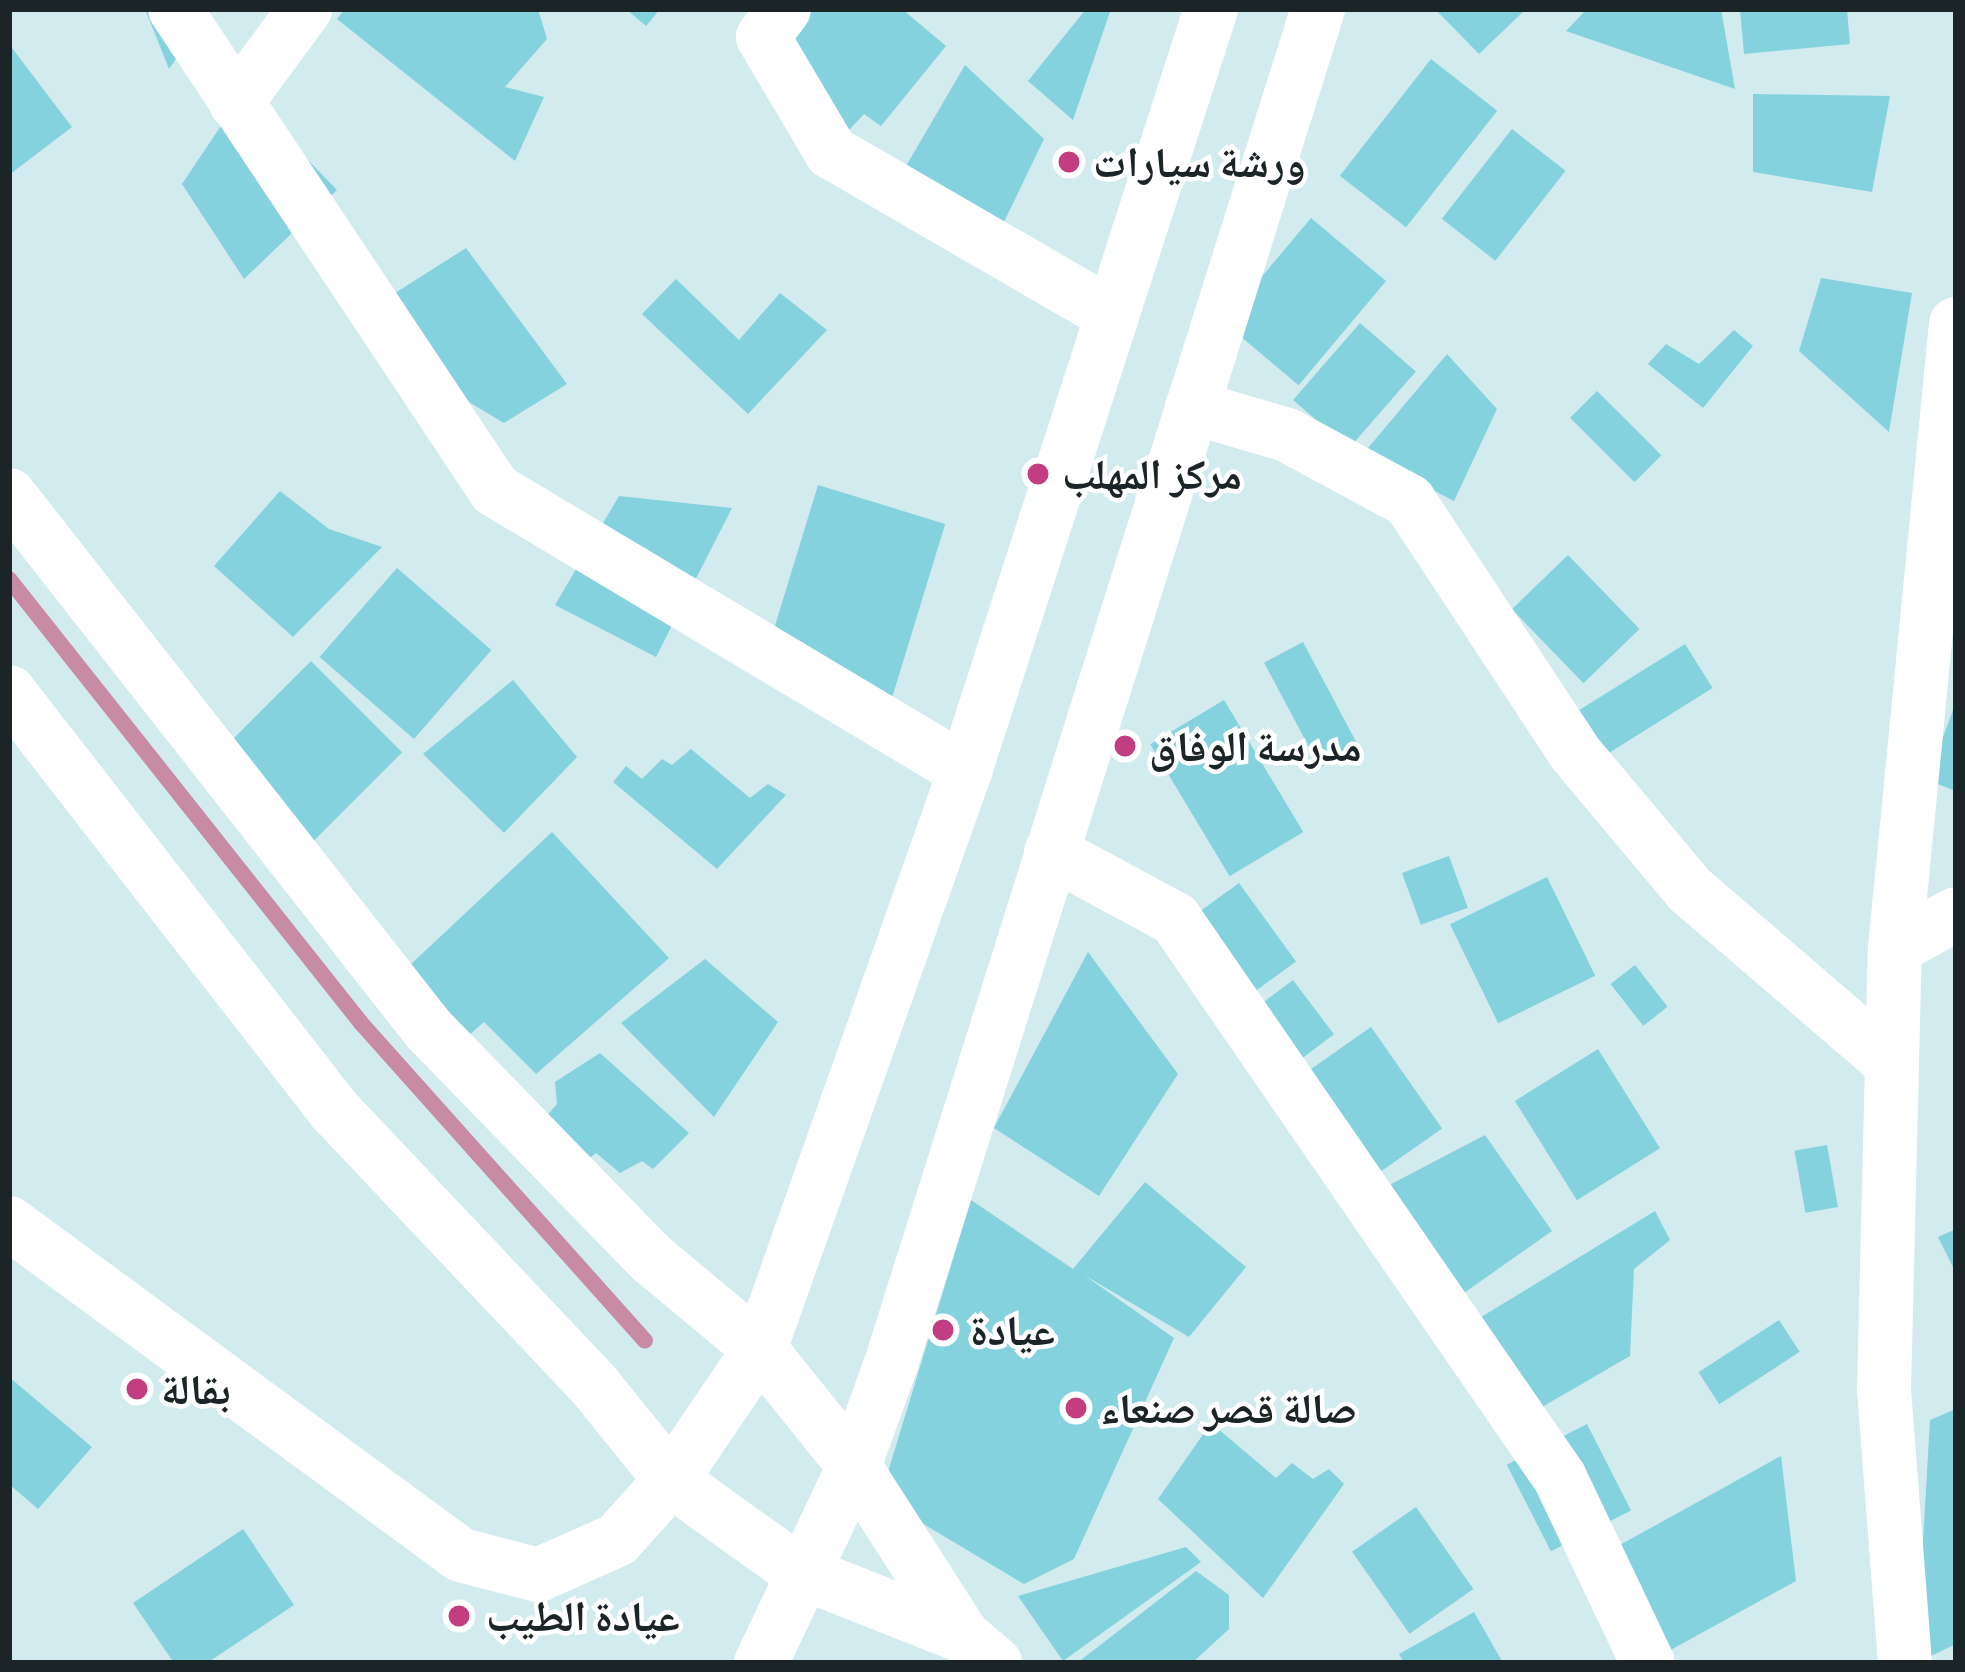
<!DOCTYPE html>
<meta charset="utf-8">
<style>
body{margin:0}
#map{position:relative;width:1965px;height:1672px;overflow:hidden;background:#d2ebef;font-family:"PT Sans Narrow","Noto Naskh Arabic",sans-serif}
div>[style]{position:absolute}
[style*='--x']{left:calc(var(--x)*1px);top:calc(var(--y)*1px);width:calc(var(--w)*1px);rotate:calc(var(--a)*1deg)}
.stream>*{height:16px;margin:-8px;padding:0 8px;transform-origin:8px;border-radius:8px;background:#c78ba3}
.building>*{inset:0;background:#84d2de;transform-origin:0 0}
.minor>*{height:54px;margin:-27px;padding:0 27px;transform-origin:27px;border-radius:27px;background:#fff}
.dots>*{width:33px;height:33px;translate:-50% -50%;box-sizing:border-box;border:6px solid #fff;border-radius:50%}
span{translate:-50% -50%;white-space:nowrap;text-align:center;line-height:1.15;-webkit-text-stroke:9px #fff;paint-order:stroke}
.poi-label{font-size:42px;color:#1b2426;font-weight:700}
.left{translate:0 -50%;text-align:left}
.frame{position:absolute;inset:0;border:12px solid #1b2426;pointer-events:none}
</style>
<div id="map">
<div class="stream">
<div style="--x:9;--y:579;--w:567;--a:51.59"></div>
<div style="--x:361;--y:1023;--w:426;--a:48.2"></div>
</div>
<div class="building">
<div style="clip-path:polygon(145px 9px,212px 9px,169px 69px)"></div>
<div style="clip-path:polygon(345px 9px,538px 9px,547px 39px,505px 87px,544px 97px,515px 161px,337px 19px)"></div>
<div style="clip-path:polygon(626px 9px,660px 9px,646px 26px)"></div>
<div style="clip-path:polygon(803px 9px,902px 9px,946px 46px,881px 126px,864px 114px,821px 160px,759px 63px)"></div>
<div style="clip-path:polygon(1086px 9px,1111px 9px,1073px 120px,1028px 81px)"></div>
<div style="clip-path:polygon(1435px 9px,1526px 9px,1479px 54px)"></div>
<div style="clip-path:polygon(1587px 9px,1721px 9px,1735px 89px,1566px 31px)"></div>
<div style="clip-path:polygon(1740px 9px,1847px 9px,1850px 44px,1744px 54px)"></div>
<div style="clip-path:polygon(9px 44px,72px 127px,9px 175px)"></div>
<div style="left:1431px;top:59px;width:84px;height:148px;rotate:38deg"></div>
<div style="clip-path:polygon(965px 65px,1044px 139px,989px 253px,892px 190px)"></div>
<div style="clip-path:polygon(243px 93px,337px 190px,244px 279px,182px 184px)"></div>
<div style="clip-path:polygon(1753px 94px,1890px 96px,1872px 192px,1753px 172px)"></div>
<div style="left:1512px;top:129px;width:68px;height:114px;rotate:38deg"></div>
<div style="left:1311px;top:218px;width:98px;height:136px;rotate:40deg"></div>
<div style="clip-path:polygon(466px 248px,567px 384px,504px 423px,427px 377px,381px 302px)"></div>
<div style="clip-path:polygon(1821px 278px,1912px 293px,1889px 432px,1799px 351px)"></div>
<div style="clip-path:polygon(676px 279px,739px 340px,780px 293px,827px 330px,748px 414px,642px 314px)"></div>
<div style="left:1360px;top:323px;width:74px;height:102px;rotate:41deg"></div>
<div style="clip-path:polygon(1734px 330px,1753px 346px,1703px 408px,1648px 364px,1666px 344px,1699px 364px)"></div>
<div style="clip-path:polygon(1447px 354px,1497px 409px,1454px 501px,1363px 454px)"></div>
<div style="left:1597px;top:391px;width:91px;height:38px;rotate:45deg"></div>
<div style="left:818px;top:485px;width:133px;height:180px;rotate:17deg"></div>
<div style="clip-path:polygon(280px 491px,329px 529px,382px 547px,293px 637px,214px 566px)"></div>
<div style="clip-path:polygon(619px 496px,732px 508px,656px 657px,555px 605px)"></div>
<div style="left:1568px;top:555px;width:103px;height:78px;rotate:46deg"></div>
<div style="left:397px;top:568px;width:125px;height:118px;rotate:41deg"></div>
<div style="left:1303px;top:642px;width:119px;height:44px;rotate:62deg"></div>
<div style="left:1685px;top:644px;width:52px;height:135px;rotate:58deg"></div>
<div style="left:311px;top:661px;width:129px;height:130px;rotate:45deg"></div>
<div style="clip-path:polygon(513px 680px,577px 757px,504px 833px,423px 754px)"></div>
<div style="left:1224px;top:700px;width:154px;height:86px;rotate:59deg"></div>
<div style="clip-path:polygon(1956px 702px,1956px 791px,1927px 780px)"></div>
<div style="clip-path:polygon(691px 749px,750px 798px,768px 784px,786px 795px,717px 869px,613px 782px,626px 766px,642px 779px,662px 759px,672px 765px)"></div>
<div style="clip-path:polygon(552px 832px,669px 958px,536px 1074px,484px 1022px,451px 1051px,393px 981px)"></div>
<div style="left:1449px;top:856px;width:55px;height:50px;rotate:70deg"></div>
<div style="left:1547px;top:877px;width:110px;height:108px;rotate:64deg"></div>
<div style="left:1239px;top:883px;width:97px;height:95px;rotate:54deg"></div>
<div style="clip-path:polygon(1088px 952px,1178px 1074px,1099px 1196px,994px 1128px)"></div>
<div style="clip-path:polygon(705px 959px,778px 1022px,714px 1117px,621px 1023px)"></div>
<div style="left:1635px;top:965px;width:53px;height:31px;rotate:52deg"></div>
<div style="left:1293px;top:980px;width:68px;height:72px;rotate:53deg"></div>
<div style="left:1371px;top:1027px;width:124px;height:105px;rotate:55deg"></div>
<div style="left:1598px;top:1049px;width:117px;height:98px;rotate:58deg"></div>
<div style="clip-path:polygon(600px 1053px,689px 1133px,653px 1169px,642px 1161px,620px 1173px,596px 1153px,574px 1171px,537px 1127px,557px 1104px,555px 1082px)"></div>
<div style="clip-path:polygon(1485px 1135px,1552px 1231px,1461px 1295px,1376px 1192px)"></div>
<div style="left:1827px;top:1145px;width:63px;height:33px;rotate:80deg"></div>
<div style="clip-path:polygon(1145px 1182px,1246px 1267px,1189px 1337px,1084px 1275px,1174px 1338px,1074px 1559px,1024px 1584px,880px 1498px,971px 1200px,1073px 1269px)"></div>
<div style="clip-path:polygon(1655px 1211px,1670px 1240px,1634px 1269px,1630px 1356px,1530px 1414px,1473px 1322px)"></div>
<div style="clip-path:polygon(1956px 1229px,1956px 1273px,1938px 1237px)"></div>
<div style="left:1779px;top:1320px;width:38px;height:96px;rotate:57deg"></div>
<div style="clip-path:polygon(9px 1377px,92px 1447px,38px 1509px,9px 1484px)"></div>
<div style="clip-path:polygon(1956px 1409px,1956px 1644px,1916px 1663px,1930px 1420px)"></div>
<div style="clip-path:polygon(1211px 1423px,1276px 1478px,1292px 1463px,1313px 1479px,1329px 1469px,1344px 1484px,1263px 1598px,1158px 1499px)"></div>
<div style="left:1587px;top:1424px;width:97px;height:90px;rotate:63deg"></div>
<div style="clip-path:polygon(1781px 1456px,1796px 1581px,1647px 1663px,1589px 1562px)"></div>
<div style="left:1416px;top:1507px;width:100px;height:78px;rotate:55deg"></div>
<div style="clip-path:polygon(243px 1529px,294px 1605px,207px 1663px,174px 1663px,133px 1603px)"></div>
<div style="clip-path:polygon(1186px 1547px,1201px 1562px,1063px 1661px,1018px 1596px)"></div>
<div style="clip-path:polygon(1196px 1571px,1229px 1595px,1229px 1629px,1192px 1663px,1077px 1663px)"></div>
<div style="clip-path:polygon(1474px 1612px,1503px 1663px,1404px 1663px,1399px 1654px)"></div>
</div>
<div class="minor">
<div style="--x:175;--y:9;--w:578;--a:56.36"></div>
<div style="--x:495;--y:490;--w:548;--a:30.87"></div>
<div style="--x:784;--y:9;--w:35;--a:127"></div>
<div style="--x:763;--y:37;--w:134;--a:59.4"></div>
<div style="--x:831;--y:152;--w:323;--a:30.1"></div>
<div style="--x:236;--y:103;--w:117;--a:-53.7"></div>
<div style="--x:1192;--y:407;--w:99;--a:16.4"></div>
<div style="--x:1287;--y:435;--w:139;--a:28.4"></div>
<div style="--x:1409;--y:501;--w:302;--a:56.6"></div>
<div style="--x:1575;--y:753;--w:179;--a:50"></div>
<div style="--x:1690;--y:890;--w:265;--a:40.7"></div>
<div style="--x:9;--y:495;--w:679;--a:51.88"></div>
<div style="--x:428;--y:1029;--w:321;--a:45.8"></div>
<div style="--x:652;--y:1259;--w:141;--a:39.8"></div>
<div style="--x:760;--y:1349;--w:150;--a:51.2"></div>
<div style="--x:854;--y:1466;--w:202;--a:57.3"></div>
<div style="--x:963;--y:1636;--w:42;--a:40.2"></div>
<div style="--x:9;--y:692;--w:529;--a:52.13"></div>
<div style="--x:334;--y:1110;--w:378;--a:46.6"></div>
<div style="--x:594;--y:1385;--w:122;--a:51"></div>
<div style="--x:671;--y:1480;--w:156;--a:35.6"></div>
<div style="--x:798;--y:1571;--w:177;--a:21.5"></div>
<div style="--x:1051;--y:852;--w:141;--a:28.4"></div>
<div style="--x:1175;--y:919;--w:679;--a:55.44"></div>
<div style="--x:1560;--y:1478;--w:205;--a:64.6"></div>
<div style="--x:1895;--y:948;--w:70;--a:-29.1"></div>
<div style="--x:9;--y:1223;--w:561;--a:36.3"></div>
<div style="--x:461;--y:1555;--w:80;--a:14.6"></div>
<div style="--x:538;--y:1575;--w:86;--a:-23.9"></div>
<div style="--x:617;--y:1540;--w:81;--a:-48"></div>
<div style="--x:671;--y:1480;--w:158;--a:-55.8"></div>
<div style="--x:760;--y:1349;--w:613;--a:-70.47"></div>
<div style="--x:965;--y:771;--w:801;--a:-72.11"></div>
<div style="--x:761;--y:1663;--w:218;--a:-64.7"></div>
<div style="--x:854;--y:1466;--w:109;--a:-70.1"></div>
<div style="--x:891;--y:1364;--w:1421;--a:-72.51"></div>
<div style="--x:1905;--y:1663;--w:274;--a:-94.4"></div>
<div style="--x:1884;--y:1390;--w:442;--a:-88.6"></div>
<div style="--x:1895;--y:948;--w:627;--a:-84.42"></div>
</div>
<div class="dots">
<div style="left:1069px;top:162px;background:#c33e80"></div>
<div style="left:1038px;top:474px;background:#c33e80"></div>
<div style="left:1125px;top:746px;background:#c33e80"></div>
<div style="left:943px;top:1330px;background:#c33e80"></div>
<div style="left:137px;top:1389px;background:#c33e80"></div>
<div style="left:1076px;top:1408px;background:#c33e80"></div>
<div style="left:459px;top:1616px;background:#c33e80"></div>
</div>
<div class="poi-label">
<span class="left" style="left:1093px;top:162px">ورشة سيارات</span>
<span class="left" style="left:1062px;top:474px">مركز المهلب</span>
<span class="left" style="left:1149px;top:746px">مدرسة الوفاق</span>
<span class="left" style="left:970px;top:1330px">عيادة</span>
<span class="left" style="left:161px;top:1389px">بقالة</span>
<span class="left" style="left:1100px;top:1408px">صالة قصر صنعاء</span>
<span class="left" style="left:486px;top:1616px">عيادة الطيب</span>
</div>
<div class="frame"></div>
</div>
